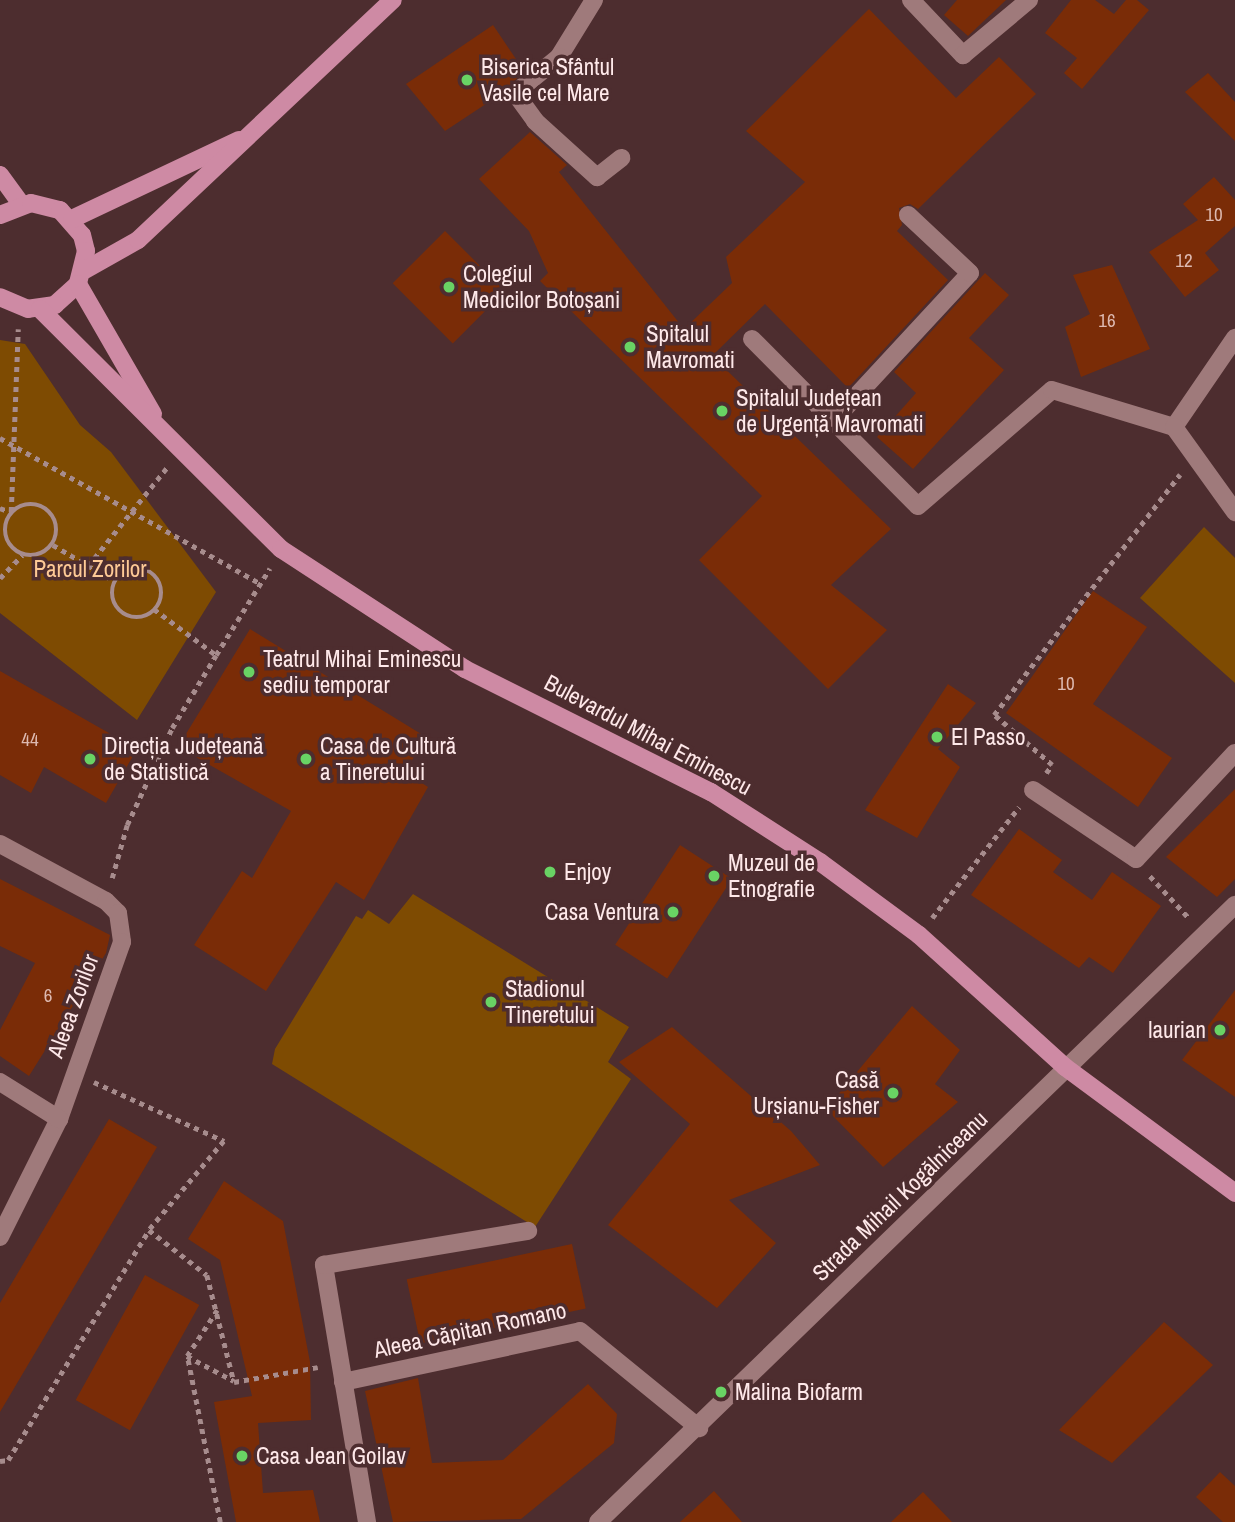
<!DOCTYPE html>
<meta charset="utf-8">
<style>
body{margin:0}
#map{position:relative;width:1235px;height:1522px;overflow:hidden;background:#4d2d2f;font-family:"Archivo Narrow",sans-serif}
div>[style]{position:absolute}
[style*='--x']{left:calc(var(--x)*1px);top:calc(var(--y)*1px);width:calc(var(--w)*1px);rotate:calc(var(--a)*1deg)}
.green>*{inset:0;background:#7e4b02}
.building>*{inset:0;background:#7a2c07;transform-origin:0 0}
.path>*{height:4.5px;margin-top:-2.25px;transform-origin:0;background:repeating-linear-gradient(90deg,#a78c8d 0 5px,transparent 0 10px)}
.path>.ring{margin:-2.25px;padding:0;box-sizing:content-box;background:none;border:4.5px solid #a78c8d;border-radius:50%}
.minor>*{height:18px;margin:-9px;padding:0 9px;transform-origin:9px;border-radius:9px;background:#9f7a7b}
.major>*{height:18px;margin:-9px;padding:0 9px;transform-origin:9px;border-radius:9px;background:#ce8aa4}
.dots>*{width:19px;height:19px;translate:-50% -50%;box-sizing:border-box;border:4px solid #4d2d2f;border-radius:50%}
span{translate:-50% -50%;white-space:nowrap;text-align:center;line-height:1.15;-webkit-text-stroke:7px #4d2d2f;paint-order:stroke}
.number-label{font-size:19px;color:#ddb9b0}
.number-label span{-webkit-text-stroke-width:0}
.poi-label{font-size:23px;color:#fee8e9}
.left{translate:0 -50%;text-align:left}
.right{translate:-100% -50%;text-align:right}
.park-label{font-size:23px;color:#feca96}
.street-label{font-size:23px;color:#fee8e9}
</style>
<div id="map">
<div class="green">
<div style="clip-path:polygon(0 340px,25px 344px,80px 425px,111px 452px,216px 592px,137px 720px,0 613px)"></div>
<div style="clip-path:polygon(1204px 527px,1235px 558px,1235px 683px,1140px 598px)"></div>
<div style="clip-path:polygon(413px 894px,629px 1027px,608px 1062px,631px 1079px,535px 1227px,272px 1064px,275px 1049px,356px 916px,362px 919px,368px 910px,389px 924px)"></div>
</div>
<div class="building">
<div style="clip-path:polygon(957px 0,1006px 0,968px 36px,944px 15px)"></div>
<div style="clip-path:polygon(1071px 0,1095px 0,1114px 14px,1126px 0,1137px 0,1149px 10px,1082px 89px,1064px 73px,1077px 58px,1045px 33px)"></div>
<div style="clip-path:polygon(869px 9px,956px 98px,999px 57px,1036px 94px,918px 209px,910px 204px,899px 208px,902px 225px,897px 231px,948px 280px,848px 388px,765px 304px,712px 356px,891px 529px,831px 585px,887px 630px,828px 689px,699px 560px,762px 496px,540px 281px,548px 273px,529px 231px,479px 179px,530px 132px,567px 165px,559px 172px,684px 329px,732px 283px,726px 257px,805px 182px,746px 131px)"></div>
<div style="clip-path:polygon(493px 25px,524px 71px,504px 92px,445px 131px,406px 84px)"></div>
<div style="clip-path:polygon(1208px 73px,1235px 102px,1235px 141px,1185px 92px)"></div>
<div style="clip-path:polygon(1214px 177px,1235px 200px,1235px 226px,1205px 253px,1219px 270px,1185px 297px,1149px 252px,1198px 220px,1183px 204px)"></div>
<div style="left:445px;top:231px;width:85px;height:74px;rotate:45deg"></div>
<div style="clip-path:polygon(1112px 265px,1150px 349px,1081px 377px,1065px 327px,1090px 314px,1073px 275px)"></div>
<div style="clip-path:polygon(985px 273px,1009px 295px,969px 338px,1004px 370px,913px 469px,877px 437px,916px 393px,894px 372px)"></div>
<div style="clip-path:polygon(1093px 591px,1147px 627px,1093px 704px,1172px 758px,1138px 807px,1006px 713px)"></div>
<div style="clip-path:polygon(250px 629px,426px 737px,405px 772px,428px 787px,364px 900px,336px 882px,266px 991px,194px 945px,242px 871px,252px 878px,291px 811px,178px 747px)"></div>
<div style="clip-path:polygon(0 671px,137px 749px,106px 803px,44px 767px,31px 793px,0 775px)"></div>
<div style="clip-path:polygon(948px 684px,976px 703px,938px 749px,960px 767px,917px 838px,865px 810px)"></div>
<div style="clip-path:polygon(1235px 789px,1235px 879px,1217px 897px,1166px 857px)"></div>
<div style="clip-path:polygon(1019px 829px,1062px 860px,1053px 872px,1092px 900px,1112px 872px,1161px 906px,1113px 973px,1089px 957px,1079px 968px,971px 895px)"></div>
<div style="left:680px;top:845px;width:62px;height:119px;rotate:33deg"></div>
<div style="clip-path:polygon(0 879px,110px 935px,106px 953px,29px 1076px,0 1056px,0 1030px,35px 963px,0 946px)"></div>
<div style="clip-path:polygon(1235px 990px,1235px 1097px,1182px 1060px)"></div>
<div style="clip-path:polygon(912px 1006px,960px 1050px,935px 1084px,958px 1102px,883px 1167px,826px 1109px)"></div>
<div style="clip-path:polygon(672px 1027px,791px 1131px,820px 1165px,729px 1200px,776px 1243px,717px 1308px,608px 1225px,690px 1124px,619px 1062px)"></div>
<div style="clip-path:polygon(109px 1119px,157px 1147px,0 1412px,0 1303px)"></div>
<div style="clip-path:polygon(224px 1181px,283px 1221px,310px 1362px,311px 1420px,258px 1423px,263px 1493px,313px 1490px,320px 1522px,236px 1522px,214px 1402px,252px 1396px,220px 1260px,188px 1239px)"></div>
<div style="left:572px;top:1244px;width:66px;height:169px;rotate:78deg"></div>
<div style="left:145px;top:1275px;width:62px;height:143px;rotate:29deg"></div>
<div style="clip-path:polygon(1164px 1322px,1213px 1365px,1112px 1463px,1059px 1430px)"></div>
<div style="clip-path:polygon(418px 1378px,432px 1463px,503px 1460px,588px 1384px,617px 1414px,614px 1443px,521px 1519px,393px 1522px,365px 1391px)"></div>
<div style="clip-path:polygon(1220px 1472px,1235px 1486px,1235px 1522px,1223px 1522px,1196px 1497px)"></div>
<div style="clip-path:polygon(714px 1491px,742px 1522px,680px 1522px)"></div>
<div style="clip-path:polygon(923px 1492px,952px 1522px,891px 1522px)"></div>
</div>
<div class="path">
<div style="--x:0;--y:438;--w:299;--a:29.2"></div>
<div class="ring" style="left:5px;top:504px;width:47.5px;height:47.5px"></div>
<div style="--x:0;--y:508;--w:12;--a:20"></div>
<div style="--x:11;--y:512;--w:183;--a:-87.8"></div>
<div style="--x:53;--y:545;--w:73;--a:30.4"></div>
<div style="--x:88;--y:566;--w:129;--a:-51.3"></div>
<div class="ring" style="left:112px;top:568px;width:45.5px;height:45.5px"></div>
<div style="--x:0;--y:578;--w:32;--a:-46"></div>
<div style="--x:154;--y:609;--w:77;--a:36.6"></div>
<div style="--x:216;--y:655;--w:102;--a:-58.2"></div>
<div style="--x:1046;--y:773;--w:10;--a:-53"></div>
<div style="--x:1052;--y:765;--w:77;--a:-139.2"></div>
<div style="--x:994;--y:715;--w:304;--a:-52.3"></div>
<div style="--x:1150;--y:876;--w:57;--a:47.1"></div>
<div style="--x:112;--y:878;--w:55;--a:-74.2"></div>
<div style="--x:127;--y:825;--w:107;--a:-65.1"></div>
<div style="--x:172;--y:728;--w:85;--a:-58.9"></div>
<div style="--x:932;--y:918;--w:141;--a:-51.9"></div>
<div style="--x:94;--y:1082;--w:143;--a:24.4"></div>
<div style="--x:224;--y:1141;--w:116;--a:130.1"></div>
<div style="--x:149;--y:1230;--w:73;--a:37.8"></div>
<div style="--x:207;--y:1275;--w:110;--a:75.8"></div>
<div style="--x:234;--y:1382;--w:85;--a:-10.1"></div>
<div style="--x:187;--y:1356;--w:55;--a:-56.9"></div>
<div style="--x:0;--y:1461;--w:8;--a:-7"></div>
<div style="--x:8;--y:1460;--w:270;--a:-58.5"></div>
<div style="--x:220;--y:1522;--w:169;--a:-101.2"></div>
<div style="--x:187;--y:1356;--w:53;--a:28"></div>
</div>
<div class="minor">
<div style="--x:594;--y:0;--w:67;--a:121.6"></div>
<div style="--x:559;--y:57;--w:57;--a:140.7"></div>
<div style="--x:515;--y:93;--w:34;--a:54"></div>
<div style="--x:535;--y:121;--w:84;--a:42.1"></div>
<div style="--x:597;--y:177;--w:31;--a:-38"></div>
<div style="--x:911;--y:0;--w:76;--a:46.6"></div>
<div style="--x:963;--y:55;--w:86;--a:-39.8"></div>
<div style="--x:752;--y:339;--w:235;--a:45.2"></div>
<div style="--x:918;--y:506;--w:177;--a:-40.9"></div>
<div style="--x:1052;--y:390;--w:127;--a:16.9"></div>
<div style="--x:834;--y:420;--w:200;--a:-47.2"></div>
<div style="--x:970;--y:273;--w:85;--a:-136.9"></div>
<div style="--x:1174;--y:427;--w:108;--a:-55.6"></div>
<div style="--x:1174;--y:427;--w:105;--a:54.3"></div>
<div style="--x:1033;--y:790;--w:124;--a:33.8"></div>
<div style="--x:1136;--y:859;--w:145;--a:-47"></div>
<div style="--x:0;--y:844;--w:120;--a:28.3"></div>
<div style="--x:106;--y:901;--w:17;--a:45"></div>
<div style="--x:118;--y:913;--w:29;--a:82"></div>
<div style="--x:122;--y:942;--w:188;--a:109.6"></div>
<div style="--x:59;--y:1119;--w:132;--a:116.6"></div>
<div style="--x:0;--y:1082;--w:70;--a:32.1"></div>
<div style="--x:343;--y:1382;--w:242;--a:-12.1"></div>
<div style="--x:580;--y:1331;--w:154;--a:39.2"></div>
<div style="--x:367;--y:1522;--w:261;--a:-99.5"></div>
<div style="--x:324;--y:1265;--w:207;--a:-9.5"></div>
<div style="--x:598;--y:1522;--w:887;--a:-44.09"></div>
</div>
<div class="major">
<div style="--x:0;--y:175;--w:36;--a:54"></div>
<div style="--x:0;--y:215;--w:33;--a:-21"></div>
<div style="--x:31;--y:203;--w:30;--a:14"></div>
<div style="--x:60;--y:210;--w:33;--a:49"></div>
<div style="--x:82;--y:235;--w:16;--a:76"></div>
<div style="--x:86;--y:251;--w:34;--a:104"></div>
<div style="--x:78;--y:284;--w:31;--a:138"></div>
<div style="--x:55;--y:305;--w:27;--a:172"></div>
<div style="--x:28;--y:309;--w:30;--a:-157"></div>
<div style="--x:72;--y:219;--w:185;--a:-25.3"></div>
<div style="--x:85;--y:270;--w:61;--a:-29.5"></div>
<div style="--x:138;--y:240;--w:350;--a:-43.3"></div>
<div style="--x:78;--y:284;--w:150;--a:60"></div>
<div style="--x:40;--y:309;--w:340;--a:44.9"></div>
<div style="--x:281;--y:549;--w:220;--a:33.1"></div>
<div style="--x:465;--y:669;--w:275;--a:26.6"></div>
<div style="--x:711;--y:792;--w:130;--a:32.7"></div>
<div style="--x:820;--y:862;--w:123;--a:36.4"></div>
<div style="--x:919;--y:935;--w:197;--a:42.1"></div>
<div style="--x:1065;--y:1067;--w:212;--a:36.5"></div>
</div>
<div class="dots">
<div style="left:467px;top:80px;background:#69d364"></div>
<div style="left:449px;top:287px;background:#69d364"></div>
<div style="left:630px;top:347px;background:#69d364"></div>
<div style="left:722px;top:411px;background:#69d364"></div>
<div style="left:249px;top:672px;background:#69d364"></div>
<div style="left:937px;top:737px;background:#69d364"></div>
<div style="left:90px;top:759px;background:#69d364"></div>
<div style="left:306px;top:759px;background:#69d364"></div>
<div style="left:550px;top:872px;background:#69d364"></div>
<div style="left:714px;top:876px;background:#69d364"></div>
<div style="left:673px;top:912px;background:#69d364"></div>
<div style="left:491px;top:1002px;background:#69d364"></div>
<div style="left:1220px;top:1030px;background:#69d364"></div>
<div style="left:893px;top:1093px;background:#69d364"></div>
<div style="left:721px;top:1392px;background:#69d364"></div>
<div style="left:242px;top:1456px;background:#69d364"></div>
</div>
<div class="number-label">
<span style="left:1214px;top:215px">10</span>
<span style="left:1184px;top:261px">12</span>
<span style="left:1107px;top:321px">16</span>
<span style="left:1066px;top:684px">10</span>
<span style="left:30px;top:740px">44</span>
<span style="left:48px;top:996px">6</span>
</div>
<div class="poi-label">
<span class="left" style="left:481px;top:80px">Biserica Sfântul<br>Vasile cel Mare</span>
<span class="left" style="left:463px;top:287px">Colegiul<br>Medicilor Botoșani</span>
<span class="left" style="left:646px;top:347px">Spitalul<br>Mavromati</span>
<span class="left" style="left:736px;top:411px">Spitalul Județean<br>de Urgență Mavromati</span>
<span class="left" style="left:263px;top:672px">Teatrul Mihai Eminescu<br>sediu temporar</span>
<span class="left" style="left:951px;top:737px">El Passo</span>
<span class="left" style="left:104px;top:759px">Direcția Județeană<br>de Statistică</span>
<span class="left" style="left:320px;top:759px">Casa de Cultură<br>a Tineretului</span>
<span class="left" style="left:728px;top:876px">Muzeul de<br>Etnografie</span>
<span class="left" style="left:564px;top:872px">Enjoy</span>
<span class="right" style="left:659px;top:912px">Casa Ventura</span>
<span class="left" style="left:505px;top:1002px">Stadionul<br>Tineretului</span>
<span class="right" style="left:1206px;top:1030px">laurian</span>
<span class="right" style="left:879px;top:1093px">Casă<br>Urșianu-Fisher</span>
<span class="left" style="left:735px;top:1392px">Malina Biofarm</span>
<span class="left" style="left:256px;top:1456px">Casa Jean Goilav</span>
</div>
<div class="park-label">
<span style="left:90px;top:569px">Parcul Zorilor</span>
</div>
<div class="street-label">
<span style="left:648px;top:735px;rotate:28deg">Bulevardul Mihai Eminescu</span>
<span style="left:73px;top:1006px;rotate:-70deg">Aleea Zorilor</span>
<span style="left:900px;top:1196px;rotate:-44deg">Strada Mihail Kogălniceanu</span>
<span style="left:470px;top:1330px;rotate:-12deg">Aleea Căpitan Romano</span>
</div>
</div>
